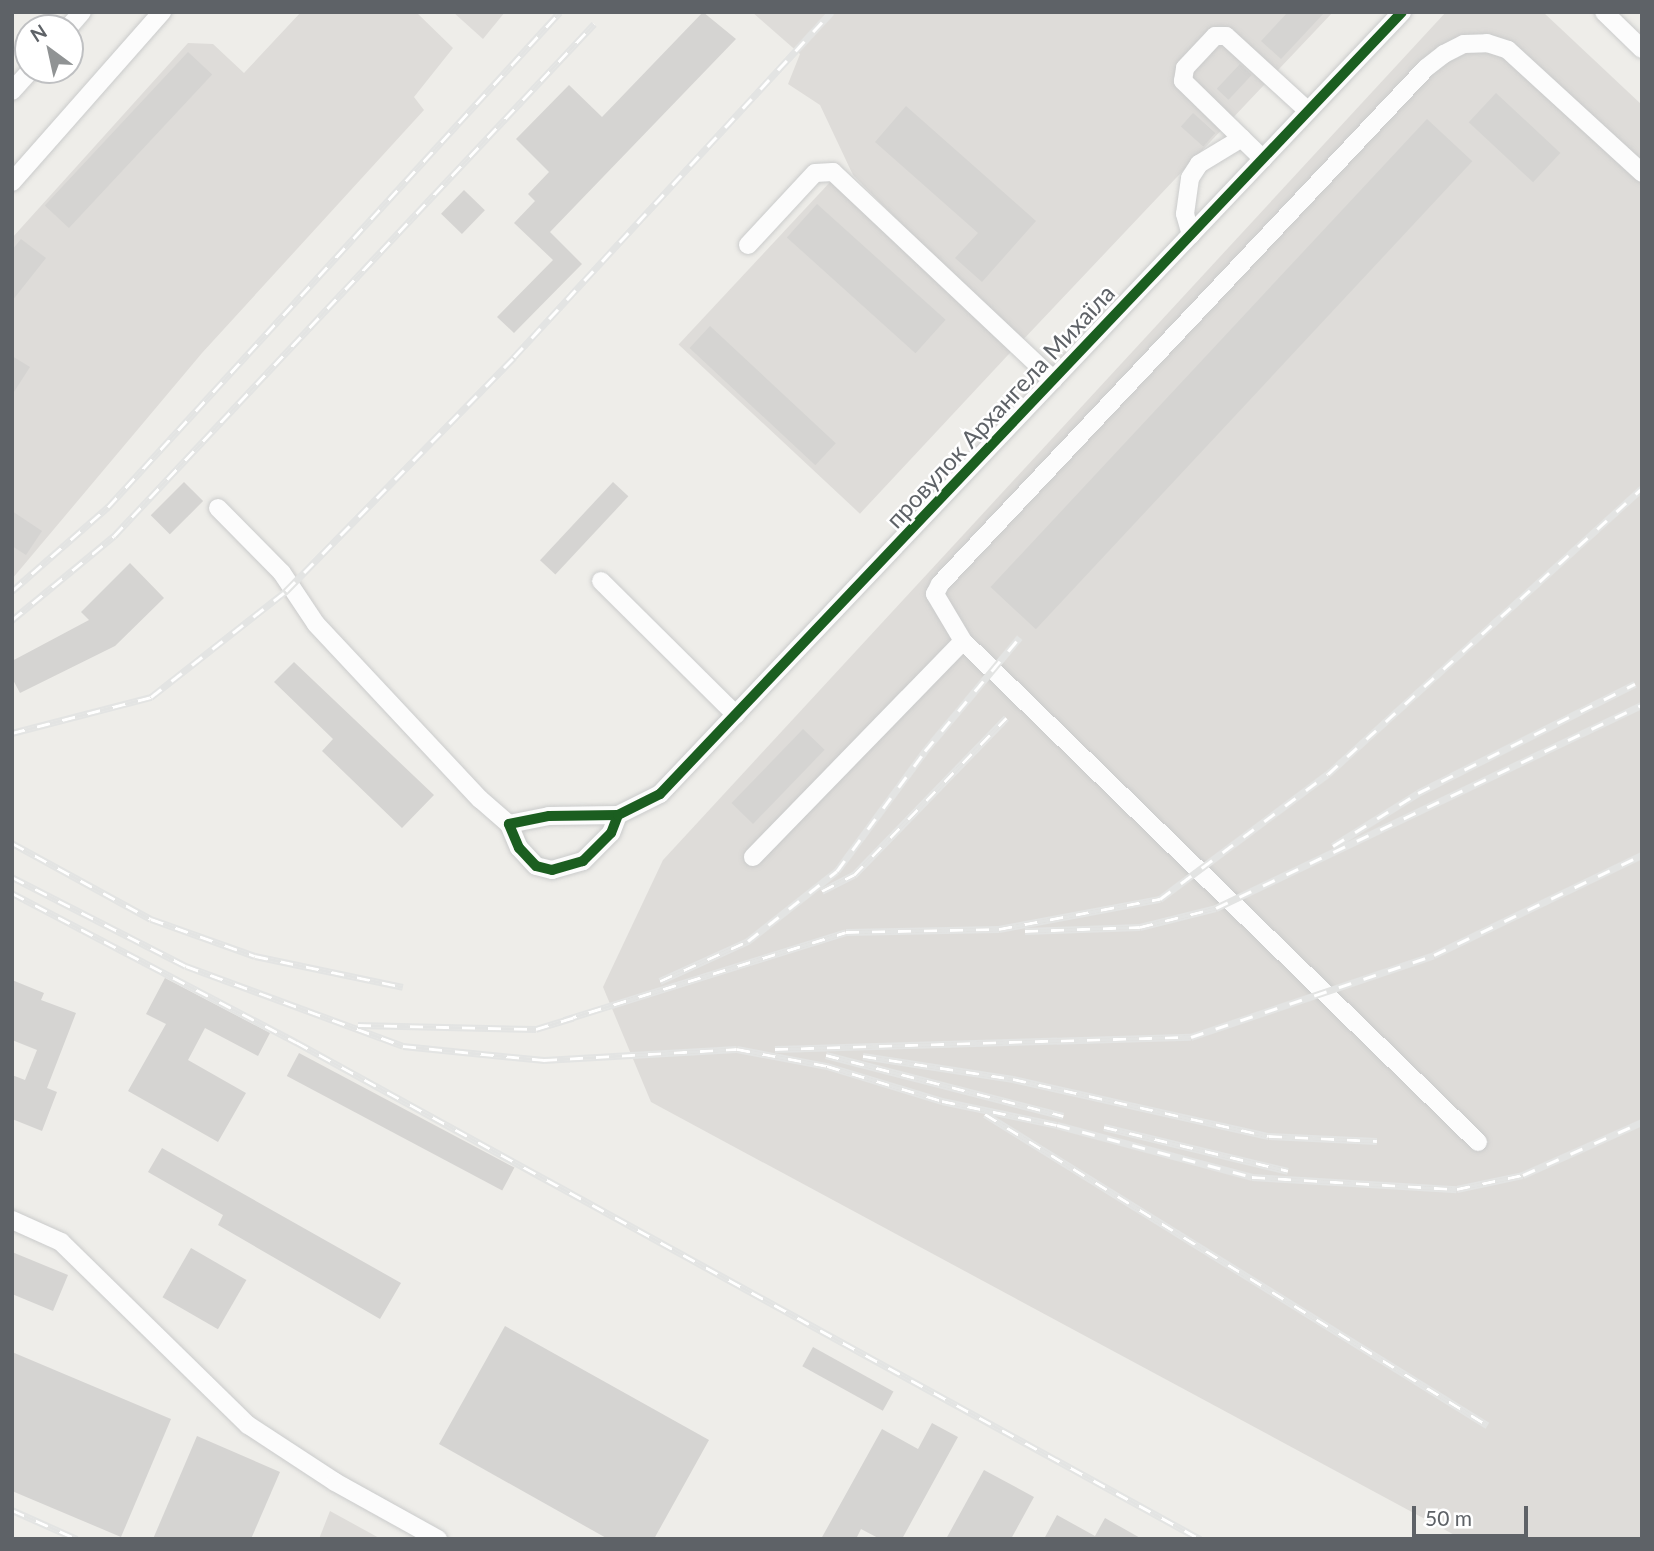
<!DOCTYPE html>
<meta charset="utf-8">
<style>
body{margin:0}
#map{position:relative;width:1654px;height:1551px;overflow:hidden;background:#eeede9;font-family:Lato,sans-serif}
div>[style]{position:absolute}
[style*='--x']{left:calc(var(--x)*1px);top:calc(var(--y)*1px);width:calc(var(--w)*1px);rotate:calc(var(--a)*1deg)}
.industrial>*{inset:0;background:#dedcd9;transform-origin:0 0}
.building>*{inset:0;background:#d5d4d2;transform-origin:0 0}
.roads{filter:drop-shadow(0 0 2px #cacbcb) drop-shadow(0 0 2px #cacbcb)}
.minor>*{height:18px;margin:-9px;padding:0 9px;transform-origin:9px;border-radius:9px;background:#fcfcfc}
.rail>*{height:7px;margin-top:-3.5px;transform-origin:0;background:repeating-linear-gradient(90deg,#fff 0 13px,#e3e4e3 0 26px);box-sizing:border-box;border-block:2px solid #e3e4e3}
.cycleway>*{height:10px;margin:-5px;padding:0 5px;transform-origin:5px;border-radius:5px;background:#1b5e20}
span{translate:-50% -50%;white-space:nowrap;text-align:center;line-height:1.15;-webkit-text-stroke:5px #fff;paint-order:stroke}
.street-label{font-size:24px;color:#5e6267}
.frame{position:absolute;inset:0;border:14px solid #5e6267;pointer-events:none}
.north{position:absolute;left:14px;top:14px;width:70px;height:70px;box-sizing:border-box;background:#fff;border:2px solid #bfc0c2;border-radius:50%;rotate:327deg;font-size:19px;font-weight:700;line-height:28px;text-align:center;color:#5e6267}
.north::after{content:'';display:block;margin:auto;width:24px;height:32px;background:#909394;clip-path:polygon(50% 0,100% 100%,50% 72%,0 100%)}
.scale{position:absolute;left:1412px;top:1506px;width:116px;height:32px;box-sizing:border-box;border:4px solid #5e6267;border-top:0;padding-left:9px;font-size:21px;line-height:24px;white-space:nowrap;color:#5e6267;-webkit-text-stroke:5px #fff;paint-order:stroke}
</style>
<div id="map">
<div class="industrial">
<div style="clip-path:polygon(301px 12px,416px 12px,453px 48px,414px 97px,424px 110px,202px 353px,12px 579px,12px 238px,188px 43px,213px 44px,244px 73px)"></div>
<div style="clip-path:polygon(453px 12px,505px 12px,483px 39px)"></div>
<div style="clip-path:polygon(752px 12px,1333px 12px,1020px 343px,853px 175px,820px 105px,788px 84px,800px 54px)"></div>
<div style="clip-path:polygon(1446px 12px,1543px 12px,1642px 105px,1642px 1539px,1462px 1539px,651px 1102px,603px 987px,663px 860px)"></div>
<div style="left:832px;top:180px;width:248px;height:225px;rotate:43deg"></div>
<div style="clip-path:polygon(330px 1511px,381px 1539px,319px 1539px)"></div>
</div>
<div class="building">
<div style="clip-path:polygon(703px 12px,736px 39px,550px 232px,582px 264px,514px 333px,497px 317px,553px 260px,514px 223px,535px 201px,528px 194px,549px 172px,516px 139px,569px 85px,602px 117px)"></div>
<div style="clip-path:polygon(1288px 12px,1325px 12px,1281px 59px,1261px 41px)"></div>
<div style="left:188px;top:52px;width:33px;height:210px;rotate:43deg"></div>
<div style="left:1240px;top:64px;width:16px;height:34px;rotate:43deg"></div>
<div style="left:1496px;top:93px;width:88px;height:40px;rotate:43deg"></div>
<div style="clip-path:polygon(906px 106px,1036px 221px,982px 282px,955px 258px,978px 233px,875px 142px)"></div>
<div style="left:1193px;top:113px;width:30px;height:18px;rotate:42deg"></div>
<div style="left:1427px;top:119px;width:62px;height:640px;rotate:43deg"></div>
<div style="left:464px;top:190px;width:29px;height:33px;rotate:44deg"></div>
<div style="left:817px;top:204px;width:173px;height:45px;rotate:42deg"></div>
<div style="clip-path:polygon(21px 239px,46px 258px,12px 301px,12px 250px)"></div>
<div style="left:710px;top:326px;width:172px;height:30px;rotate:43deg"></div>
<div style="clip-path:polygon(12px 356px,30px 367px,12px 395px)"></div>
<div style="left:184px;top:482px;width:27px;height:47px;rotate:45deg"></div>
<div style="left:613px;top:482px;width:21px;height:107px;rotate:43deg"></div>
<div style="clip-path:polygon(12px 511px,42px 531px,26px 555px,12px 546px)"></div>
<div style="clip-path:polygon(130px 563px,164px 598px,115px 646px,20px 693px,12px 678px,12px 661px,89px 620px,81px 612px)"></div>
<div style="clip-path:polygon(294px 662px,434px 795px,402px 828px,322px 751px,333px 739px,274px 682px)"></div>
<div style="left:803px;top:729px;width:30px;height:103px;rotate:44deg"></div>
<div style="clip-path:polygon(165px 978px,270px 1033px,258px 1056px,205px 1028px,188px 1060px,246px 1093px,218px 1142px,128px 1091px,166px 1024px,146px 1014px)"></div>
<div style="clip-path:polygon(12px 980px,44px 993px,41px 1000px,76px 1013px,47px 1088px,57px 1092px,42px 1131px,12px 1119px,12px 1075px,25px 1080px,37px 1050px,12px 1040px)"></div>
<div style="left:299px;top:1053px;width:244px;height:26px;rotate:28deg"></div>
<div style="clip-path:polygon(162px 1148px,401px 1283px,380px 1319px,218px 1225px,223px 1215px,148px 1172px)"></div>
<div style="left:191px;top:1248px;width:64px;height:57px;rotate:30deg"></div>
<div style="clip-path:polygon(12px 1252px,68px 1275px,53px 1311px,12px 1294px)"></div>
<div style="clip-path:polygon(505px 1326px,709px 1440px,654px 1539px,608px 1539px,439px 1444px)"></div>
<div style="left:813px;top:1347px;width:92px;height:22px;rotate:29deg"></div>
<div style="clip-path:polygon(12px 1352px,171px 1419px,121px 1537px,12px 1491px)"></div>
<div style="clip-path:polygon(932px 1423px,958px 1437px,902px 1539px,880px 1539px,861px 1529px,856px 1539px,821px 1539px,882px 1429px,918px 1449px)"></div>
<div style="clip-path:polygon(197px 1436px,280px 1472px,251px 1539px,153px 1539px)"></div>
<div style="clip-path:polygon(984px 1470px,1034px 1497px,1011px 1539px,946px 1539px)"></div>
<div style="clip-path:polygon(1057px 1515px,1095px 1536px,1105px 1518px,1142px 1539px,1044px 1539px)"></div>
</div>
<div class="roads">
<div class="minor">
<div style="--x:1604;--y:12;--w:53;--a:44.2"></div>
<div style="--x:68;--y:28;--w:21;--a:-49"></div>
<div style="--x:12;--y:91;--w:28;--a:-48"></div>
<div style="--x:1263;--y:159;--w:112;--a:-135.7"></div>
<div style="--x:1183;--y:81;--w:13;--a:-81"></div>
<div style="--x:1185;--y:68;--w:44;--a:-46.8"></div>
<div style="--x:1215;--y:36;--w:11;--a:0"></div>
<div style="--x:1226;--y:36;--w:111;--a:42.4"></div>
<div style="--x:12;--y:182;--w:227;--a:-48.6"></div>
<div style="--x:1191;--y:235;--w:22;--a:-106"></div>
<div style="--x:1185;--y:214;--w:36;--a:-82"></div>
<div style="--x:1190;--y:178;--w:17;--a:-57"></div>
<div style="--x:1199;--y:164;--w:50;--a:-31.2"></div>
<div style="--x:748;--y:245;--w:98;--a:-47.1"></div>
<div style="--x:815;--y:173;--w:18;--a:-3"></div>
<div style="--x:833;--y:172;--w:303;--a:43.3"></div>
<div style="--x:218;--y:508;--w:91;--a:45.4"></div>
<div style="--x:282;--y:573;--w:61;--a:56.3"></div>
<div style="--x:316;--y:624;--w:240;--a:46.9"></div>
<div style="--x:480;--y:799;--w:38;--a:41"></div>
<div style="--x:601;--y:581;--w:190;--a:44.8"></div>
<div style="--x:618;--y:815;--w:19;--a:111"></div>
<div style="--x:611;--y:833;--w:40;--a:135"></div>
<div style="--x:583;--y:861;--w:32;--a:164"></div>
<div style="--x:552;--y:870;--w:16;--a:-166"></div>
<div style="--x:536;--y:866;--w:25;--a:-133"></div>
<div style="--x:519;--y:848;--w:26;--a:-113"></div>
<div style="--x:509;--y:824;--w:41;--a:-11.3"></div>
<div style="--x:549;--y:816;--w:69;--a:-0.8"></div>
<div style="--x:618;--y:815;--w:47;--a:-26.6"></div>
<div style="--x:660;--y:794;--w:1078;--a:-46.5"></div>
<div style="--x:753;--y:857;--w:301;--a:-45.8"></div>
<div style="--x:1478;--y:1142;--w:718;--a:-135.79"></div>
<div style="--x:963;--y:641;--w:55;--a:-120.8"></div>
<div style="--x:935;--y:594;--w:11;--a:-63"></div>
<div style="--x:940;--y:584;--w:709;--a:-46.71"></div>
<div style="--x:1426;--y:68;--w:23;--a:-38"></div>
<div style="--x:1444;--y:54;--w:22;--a:-27"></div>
<div style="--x:1464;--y:44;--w:23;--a:-2"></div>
<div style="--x:1487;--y:43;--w:22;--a:18"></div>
<div style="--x:1508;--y:50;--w:182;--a:42.5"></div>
<div style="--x:12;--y:1220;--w:54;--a:24.2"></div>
<div style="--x:61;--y:1242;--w:262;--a:44.4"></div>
<div style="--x:248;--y:1425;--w:104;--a:33.2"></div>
<div style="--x:335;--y:1482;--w:118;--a:29"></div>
</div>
</div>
<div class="rail">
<div style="--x:12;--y:591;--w:128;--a:-41.2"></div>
<div style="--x:108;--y:507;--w:670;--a:-47.6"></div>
<div style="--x:12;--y:620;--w:132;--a:-39.5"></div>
<div style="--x:114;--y:536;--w:702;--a:-46.85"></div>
<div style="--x:12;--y:733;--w:144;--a:-14.5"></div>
<div style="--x:151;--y:697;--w:172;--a:-38.1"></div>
<div style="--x:286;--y:591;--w:327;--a:-45.7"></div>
<div style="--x:514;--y:357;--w:469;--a:-47.4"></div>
<div style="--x:12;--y:843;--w:158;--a:28.7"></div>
<div style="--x:151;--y:919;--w:110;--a:19.6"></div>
<div style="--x:255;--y:956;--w:151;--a:11.8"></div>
<div style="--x:1333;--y:846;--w:100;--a:-31.9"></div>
<div style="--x:1418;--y:793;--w:243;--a:-26.7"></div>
<div style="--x:12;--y:877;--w:195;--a:27.1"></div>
<div style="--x:186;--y:966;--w:231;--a:20.2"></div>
<div style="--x:403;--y:1046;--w:142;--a:5.7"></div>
<div style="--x:544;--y:1060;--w:193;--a:-3.3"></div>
<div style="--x:737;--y:1049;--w:92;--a:10.7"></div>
<div style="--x:827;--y:1066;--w:120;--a:16.9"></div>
<div style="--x:942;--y:1101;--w:117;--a:11.8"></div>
<div style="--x:1057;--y:1125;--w:202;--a:14.9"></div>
<div style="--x:1252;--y:1177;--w:205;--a:3.4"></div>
<div style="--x:1457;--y:1189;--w:67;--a:-12"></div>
<div style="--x:1523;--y:1175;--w:130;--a:-24"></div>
<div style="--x:822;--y:891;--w:36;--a:-27"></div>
<div style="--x:854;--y:875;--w:219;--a:-45.9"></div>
<div style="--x:12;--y:893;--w:321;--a:27.7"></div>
<div style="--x:296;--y:1042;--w:1032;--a:28.8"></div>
<div style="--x:1025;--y:931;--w:115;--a:-2"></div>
<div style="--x:1140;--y:927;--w:78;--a:-14"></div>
<div style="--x:1216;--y:908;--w:472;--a:-25.5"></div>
<div style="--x:660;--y:981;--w:97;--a:-24.4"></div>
<div style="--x:748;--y:941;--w:113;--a:-38.2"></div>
<div style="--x:837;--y:871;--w:149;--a:-53.7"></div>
<div style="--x:925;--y:751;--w:148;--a:-50.2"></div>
<div style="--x:564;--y:1020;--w:295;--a:-17.3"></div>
<div style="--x:846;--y:932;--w:153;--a:-1.1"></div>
<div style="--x:999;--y:929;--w:164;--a:-10.6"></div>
<div style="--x:1160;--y:899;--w:209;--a:-36.7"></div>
<div style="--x:1328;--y:774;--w:425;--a:-42.3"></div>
<div style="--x:358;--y:1025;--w:178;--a:1.3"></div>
<div style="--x:536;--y:1029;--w:39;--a:-17"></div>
<div style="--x:775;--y:1049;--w:416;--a:-1.7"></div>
<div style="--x:1191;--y:1037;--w:256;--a:-18.6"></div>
<div style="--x:1434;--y:955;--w:231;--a:-25.7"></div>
<div style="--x:826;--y:1055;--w:245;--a:14.4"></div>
<div style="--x:863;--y:1056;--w:152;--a:8.7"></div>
<div style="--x:1013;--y:1079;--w:262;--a:12.6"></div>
<div style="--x:1269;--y:1136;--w:108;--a:2.7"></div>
<div style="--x:985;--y:1114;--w:591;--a:31.78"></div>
<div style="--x:1104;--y:1127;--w:189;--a:13.4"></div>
<div style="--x:12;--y:1510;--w:71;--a:24"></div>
</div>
<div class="cycleway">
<div style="--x:618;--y:815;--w:19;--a:111"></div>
<div style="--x:611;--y:833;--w:40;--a:135"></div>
<div style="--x:583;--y:861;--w:32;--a:164"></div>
<div style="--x:552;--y:870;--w:16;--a:-166"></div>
<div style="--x:536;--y:866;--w:25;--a:-133"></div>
<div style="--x:519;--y:848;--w:26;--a:-113"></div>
<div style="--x:509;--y:824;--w:41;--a:-11.3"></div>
<div style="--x:549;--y:816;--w:69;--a:-0.8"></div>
<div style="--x:618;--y:815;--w:47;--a:-26.6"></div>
<div style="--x:660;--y:794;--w:1078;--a:-46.5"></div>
</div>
<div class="street-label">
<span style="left:1000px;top:406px;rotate:-47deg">провулок Архангела Михаїла</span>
</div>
<div class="frame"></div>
<div class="north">N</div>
<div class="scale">50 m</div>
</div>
